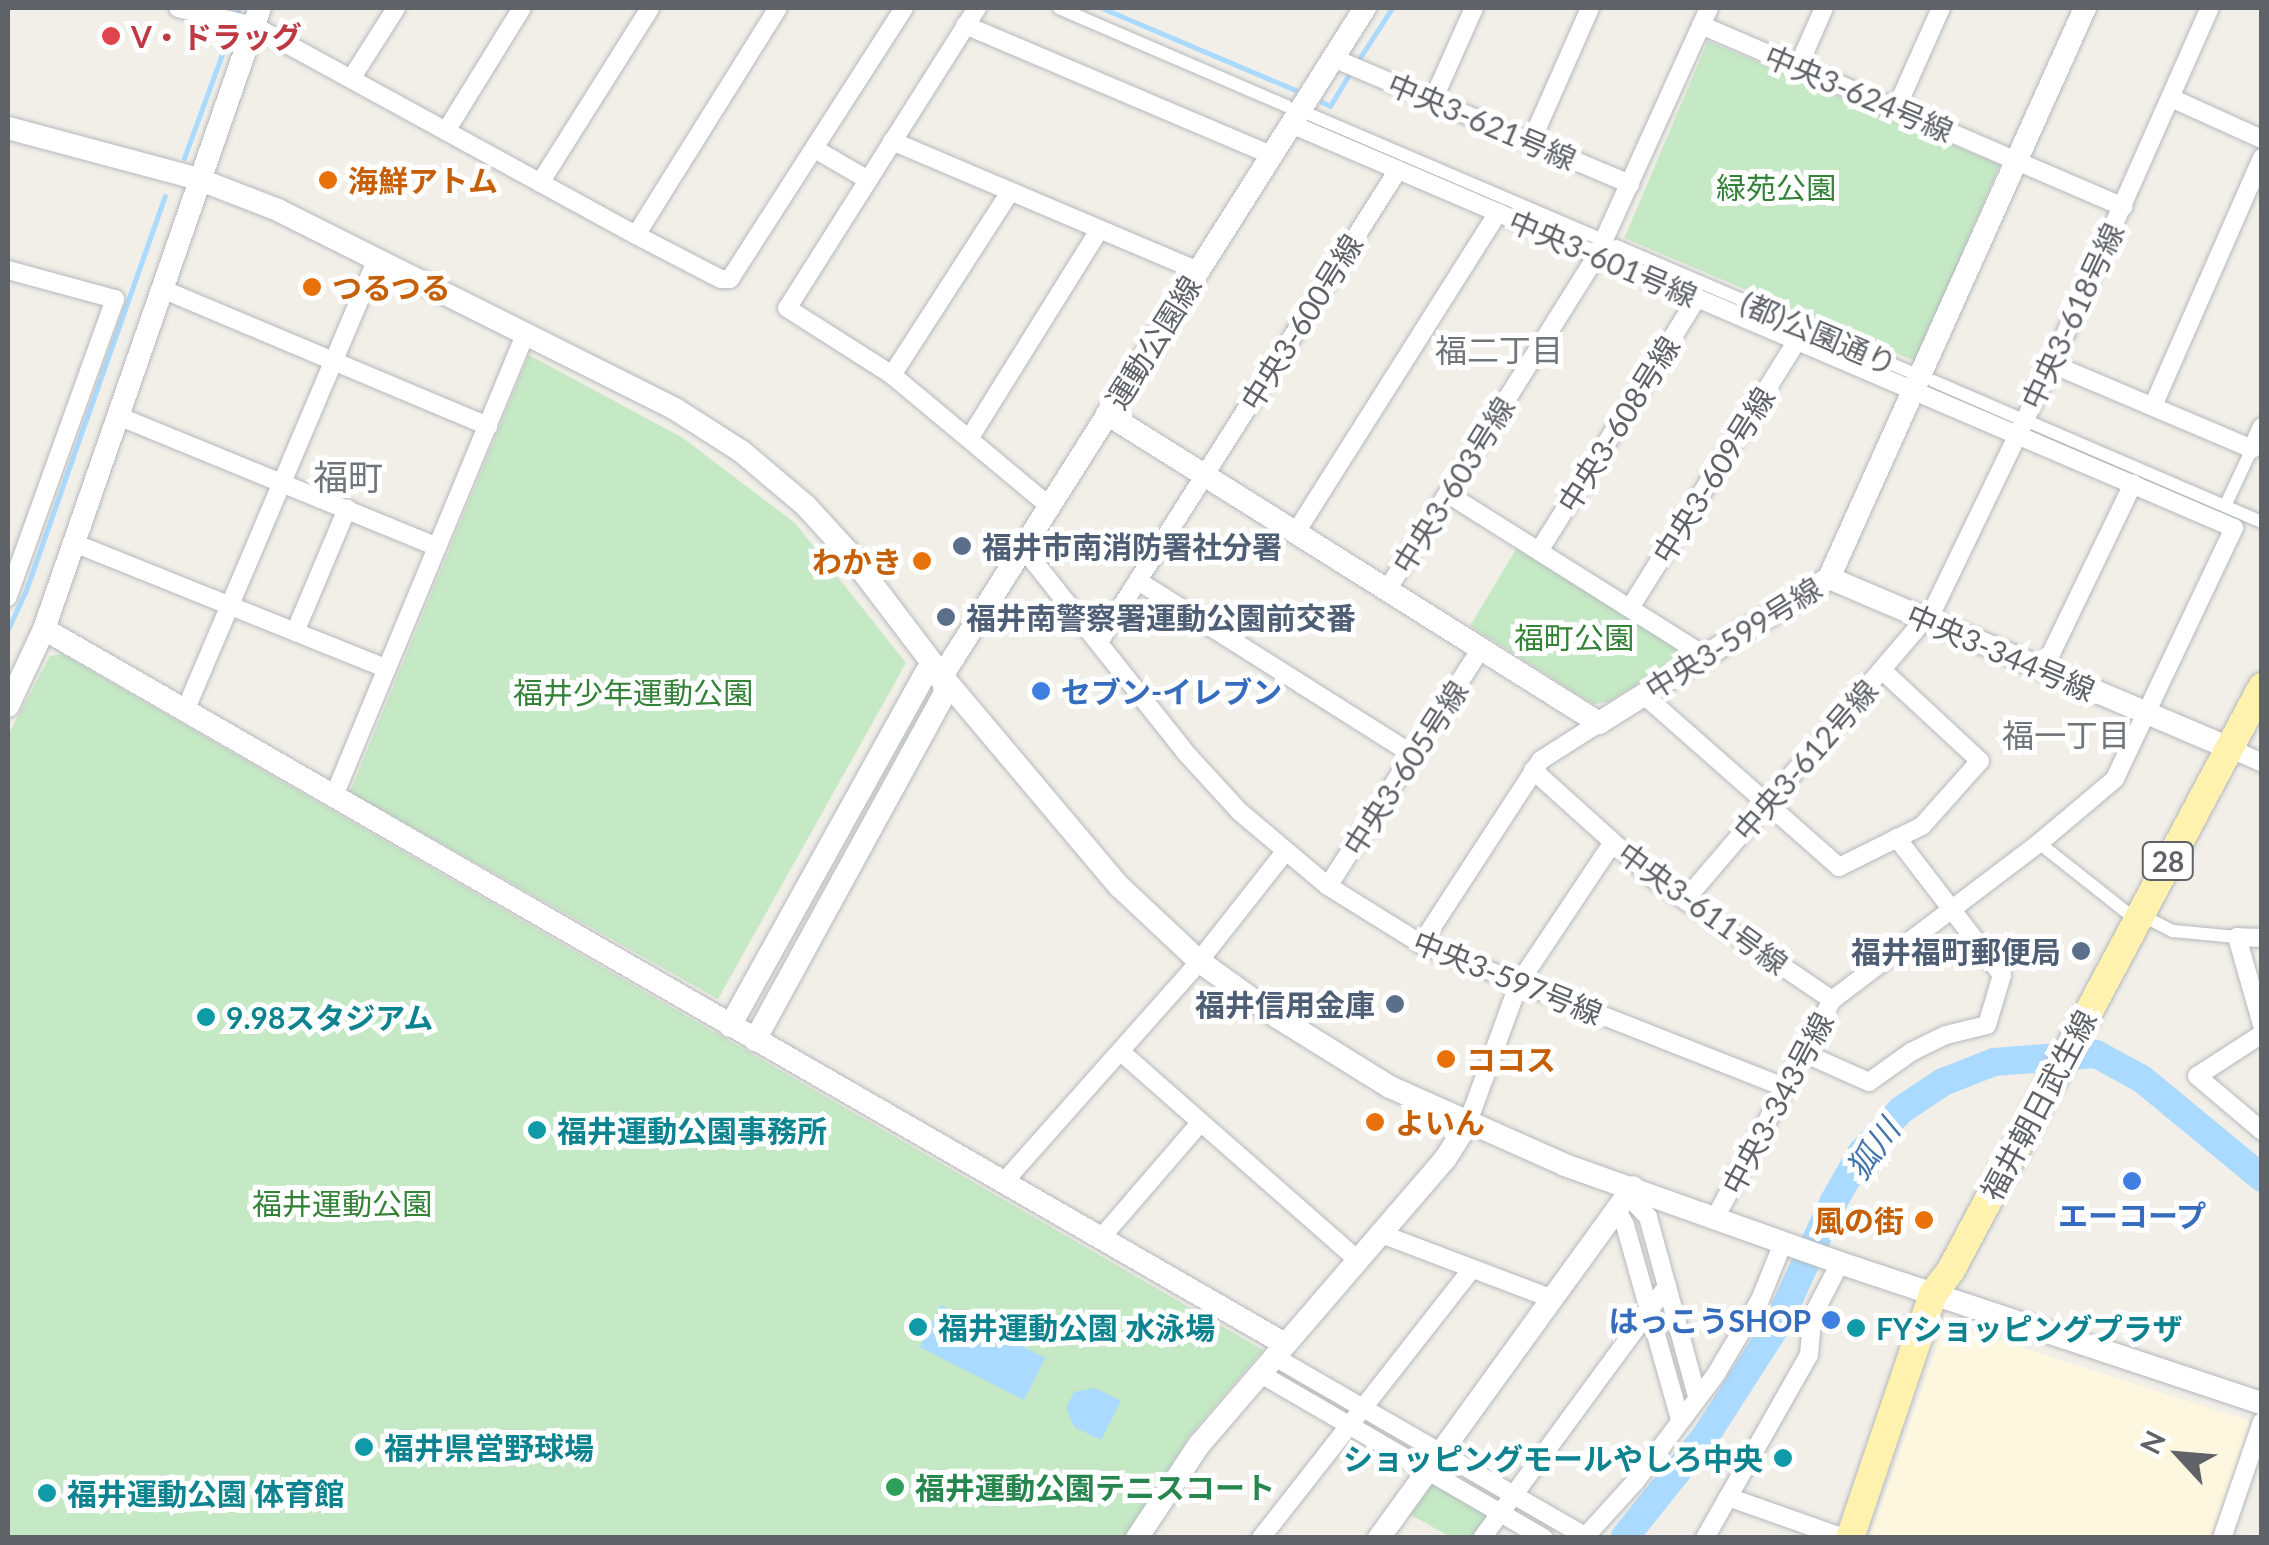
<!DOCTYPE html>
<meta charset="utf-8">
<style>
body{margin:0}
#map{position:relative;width:2269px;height:1545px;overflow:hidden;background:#f1efe8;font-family:Lato,"Noto Sans JP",sans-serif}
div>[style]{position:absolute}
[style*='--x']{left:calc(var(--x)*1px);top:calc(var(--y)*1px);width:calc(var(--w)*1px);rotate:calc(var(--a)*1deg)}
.commercial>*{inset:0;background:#fef7e0}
.green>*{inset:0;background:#c5e8c5;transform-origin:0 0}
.water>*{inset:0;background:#aadaff;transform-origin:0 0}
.stream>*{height:5px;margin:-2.5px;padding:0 2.5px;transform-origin:2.5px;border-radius:2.5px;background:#aadaff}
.river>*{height:28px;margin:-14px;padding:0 14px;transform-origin:14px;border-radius:14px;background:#aadaff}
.roads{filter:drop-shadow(0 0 2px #b5b8bc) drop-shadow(0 0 2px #b5b8bc)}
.pedestrian>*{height:12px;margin:-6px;padding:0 6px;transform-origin:6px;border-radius:6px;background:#fff}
.minor>*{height:18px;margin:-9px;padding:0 9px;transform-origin:9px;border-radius:9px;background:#fff}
.tertiary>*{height:22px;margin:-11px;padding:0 11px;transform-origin:11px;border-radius:11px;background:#fff}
.primary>*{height:28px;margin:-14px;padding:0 14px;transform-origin:14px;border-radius:14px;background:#fff2af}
.dots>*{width:28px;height:28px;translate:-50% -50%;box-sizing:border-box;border:5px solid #fff;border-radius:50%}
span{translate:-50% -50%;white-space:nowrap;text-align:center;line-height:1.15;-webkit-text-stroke:10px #fff;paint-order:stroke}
.shield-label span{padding:2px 8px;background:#fff;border:2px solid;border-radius:8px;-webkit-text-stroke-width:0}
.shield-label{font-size:28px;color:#5f6368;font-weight:700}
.health-label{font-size:30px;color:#be3a42;font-weight:700}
.left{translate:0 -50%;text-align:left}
.street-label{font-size:30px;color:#5f6368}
.food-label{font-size:30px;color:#c56008;font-weight:700}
.right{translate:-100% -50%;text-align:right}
.park-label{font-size:30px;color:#348238}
.service-label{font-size:30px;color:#4e5e75;font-weight:700}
.shop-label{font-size:30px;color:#366cbe;font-weight:700}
.culture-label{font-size:30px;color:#0d838f;font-weight:700}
.leisure-label{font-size:30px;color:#27864d;font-weight:700}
.neighbourhood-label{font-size:32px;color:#70757a}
.water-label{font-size:32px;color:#4174aa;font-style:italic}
.quarter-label{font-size:35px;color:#70757a}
.frame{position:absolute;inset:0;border:10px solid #5f6368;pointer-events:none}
.north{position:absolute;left:2129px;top:1405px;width:100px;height:100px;-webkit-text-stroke:8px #fff;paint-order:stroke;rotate:296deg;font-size:28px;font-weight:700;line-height:40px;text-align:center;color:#5f6368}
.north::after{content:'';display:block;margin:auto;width:35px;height:45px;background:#5f6368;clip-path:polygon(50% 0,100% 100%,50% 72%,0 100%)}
</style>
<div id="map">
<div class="commercial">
<div style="clip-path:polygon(1948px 1324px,2247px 1420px,2251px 1425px,2212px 1537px,1870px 1537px,1942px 1331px)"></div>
</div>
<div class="green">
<div style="left:1708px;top:41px;width:317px;height:214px;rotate:23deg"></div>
<div style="clip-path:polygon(529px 355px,683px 438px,795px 523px,906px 663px,718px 999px,350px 792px)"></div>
<div style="clip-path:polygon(1518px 546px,1680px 648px,1681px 657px,1608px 702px,1593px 704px,1470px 626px)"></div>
<div style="clip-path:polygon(62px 654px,1263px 1350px,1191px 1434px,1126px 1537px,8px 1537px,8px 735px,50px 656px)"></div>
<div style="clip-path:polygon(1439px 1484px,1485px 1510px,1487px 1520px,1476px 1537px,1451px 1537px,1409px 1514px,1429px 1486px)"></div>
</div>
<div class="water">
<div style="left:941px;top:1305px;width:117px;height:47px;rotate:27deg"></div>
<div style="clip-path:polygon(1095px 1388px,1121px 1401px,1101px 1440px,1074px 1427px,1066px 1408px,1074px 1392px)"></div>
</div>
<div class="stream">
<div style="--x:1102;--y:8;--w:210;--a:23"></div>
<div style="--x:1359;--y:59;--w:61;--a:-57.1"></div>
<div style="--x:1322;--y:102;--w:9;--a:27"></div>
<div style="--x:1330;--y:106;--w:39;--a:-59"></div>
<div style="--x:184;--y:158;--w:160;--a:-69.9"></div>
<div style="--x:8;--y:629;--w:40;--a:-65"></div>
<div style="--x:25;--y:593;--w:421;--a:-70.6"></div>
</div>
<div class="river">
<div style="--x:1624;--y:1538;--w:129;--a:-51.3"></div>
<div style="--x:1705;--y:1437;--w:133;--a:-57.3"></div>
<div style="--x:1777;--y:1325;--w:136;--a:-65.3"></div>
<div style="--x:1834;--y:1201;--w:56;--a:-60.3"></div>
<div style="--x:1862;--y:1152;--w:57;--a:-47.1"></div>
<div style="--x:1901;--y:1110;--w:50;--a:-33.7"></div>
<div style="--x:1943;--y:1082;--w:55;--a:-21.4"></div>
<div style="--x:1994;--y:1062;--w:102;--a:-4.5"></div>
<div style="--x:2096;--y:1054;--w:52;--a:28.5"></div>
<div style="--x:2142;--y:1079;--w:156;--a:39.5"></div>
</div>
<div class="roads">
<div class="pedestrian">
<div style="--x:1059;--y:8;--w:248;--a:23.3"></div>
<div style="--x:1311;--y:115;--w:310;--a:23.2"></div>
<div style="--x:1616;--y:246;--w:323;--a:23.2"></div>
<div style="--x:1933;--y:381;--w:90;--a:23.4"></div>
<div style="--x:2034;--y:424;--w:248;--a:23.3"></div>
<div style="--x:2225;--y:506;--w:63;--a:-64.7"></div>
<div style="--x:2039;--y:843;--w:110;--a:38.3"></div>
<div style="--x:2151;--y:920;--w:25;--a:27"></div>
<div style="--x:2173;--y:931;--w:64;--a:5.4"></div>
</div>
<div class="minor">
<div style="--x:178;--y:8;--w:78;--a:13.3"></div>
<div style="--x:254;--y:26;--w:435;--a:28.7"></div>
<div style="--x:636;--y:235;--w:96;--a:27.4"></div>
<div style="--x:721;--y:279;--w:9;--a:0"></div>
<div style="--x:730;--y:279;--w:322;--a:-57.3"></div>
<div style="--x:977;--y:8;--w:355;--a:122.3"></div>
<div style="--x:787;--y:308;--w:125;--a:32.5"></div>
<div style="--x:892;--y:375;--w:204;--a:39.8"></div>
<div style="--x:965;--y:25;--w:332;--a:23"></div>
<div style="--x:1701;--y:25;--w:460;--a:23.3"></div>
<div style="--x:1333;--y:58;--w:323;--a:23"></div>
<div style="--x:1798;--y:67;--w:64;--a:-66.2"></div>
<div style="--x:351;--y:79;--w:84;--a:-57.6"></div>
<div style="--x:2171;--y:98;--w:100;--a:24.3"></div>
<div style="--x:1433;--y:100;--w:101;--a:-66"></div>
<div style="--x:1896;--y:109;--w:111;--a:-66"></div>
<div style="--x:1291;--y:124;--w:1026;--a:23.19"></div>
<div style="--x:2234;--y:528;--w:278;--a:115.4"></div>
<div style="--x:2115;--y:779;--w:99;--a:139.9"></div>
<div style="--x:2039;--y:843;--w:260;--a:142.8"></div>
<div style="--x:1832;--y:1000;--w:245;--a:118.2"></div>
<div style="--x:446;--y:131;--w:145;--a:-58.3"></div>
<div style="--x:892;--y:141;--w:332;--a:23"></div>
<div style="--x:1531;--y:142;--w:146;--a:-66.2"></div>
<div style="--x:815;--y:149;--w:61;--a:30.3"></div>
<div style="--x:540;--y:183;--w:207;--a:-57.8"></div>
<div style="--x:636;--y:235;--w:268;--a:-58"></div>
<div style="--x:8;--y:270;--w:111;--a:15.2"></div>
<div style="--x:115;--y:299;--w:317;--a:109.8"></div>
<div style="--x:162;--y:289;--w:354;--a:22.8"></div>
<div style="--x:2052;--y:364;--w:217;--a:23"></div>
<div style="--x:2252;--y:449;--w:24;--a:-66"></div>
<div style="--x:892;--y:375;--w:218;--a:-57.2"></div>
<div style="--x:2153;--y:406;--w:271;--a:-66.3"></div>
<div style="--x:118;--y:416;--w:345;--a:22.3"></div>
<div style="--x:969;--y:439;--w:246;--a:-58.1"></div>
<div style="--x:1448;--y:494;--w:306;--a:32.2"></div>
<div style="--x:1296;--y:532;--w:378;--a:-57.7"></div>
<div style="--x:74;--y:543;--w:337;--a:21.9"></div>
<div style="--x:1023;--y:548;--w:260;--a:51.5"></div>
<div style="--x:1185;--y:752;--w:81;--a:47.5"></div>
<div style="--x:1240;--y:812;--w:115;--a:40.1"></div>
<div style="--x:1328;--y:886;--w:110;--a:31.9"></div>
<div style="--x:1421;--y:944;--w:393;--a:21.5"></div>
<div style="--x:1539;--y:551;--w:298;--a:-58"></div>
<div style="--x:1138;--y:581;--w:325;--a:32.3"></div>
<div style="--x:1387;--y:590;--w:395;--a:-57.9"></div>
<div style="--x:1597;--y:255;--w:271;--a:-65.6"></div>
<div style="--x:1630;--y:608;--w:315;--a:-58"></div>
<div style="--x:295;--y:632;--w:134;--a:-67.1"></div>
<div style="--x:1099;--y:642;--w:559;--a:-57.65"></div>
<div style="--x:2043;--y:670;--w:207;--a:-64.2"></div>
<div style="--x:1644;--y:695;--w:260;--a:41.4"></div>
<div style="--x:1839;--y:867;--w:93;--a:-26.3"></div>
<div style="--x:1922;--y:826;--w:87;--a:-48.3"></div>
<div style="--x:1980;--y:761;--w:134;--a:-137.1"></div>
<div style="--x:185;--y:711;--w:490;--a:-67"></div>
<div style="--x:2229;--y:748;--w:36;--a:24"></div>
<div style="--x:1533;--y:770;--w:163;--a:42"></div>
<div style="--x:1654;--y:879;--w:215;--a:34.2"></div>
<div style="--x:334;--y:796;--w:500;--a:-67.5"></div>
<div style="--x:1328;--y:886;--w:282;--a:-57.2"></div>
<div style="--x:1685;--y:900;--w:382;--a:-49.5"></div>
<div style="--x:1933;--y:610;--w:273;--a:-64.2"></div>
<div style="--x:2052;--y:364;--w:389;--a:-66.1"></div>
<div style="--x:2262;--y:938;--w:25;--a:-178"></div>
<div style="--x:2237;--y:937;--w:91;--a:74.1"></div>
<div style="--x:1421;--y:944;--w:220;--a:-56.9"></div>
<div style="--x:1541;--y:760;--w:69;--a:-32.5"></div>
<div style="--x:2262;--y:1034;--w:77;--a:147.1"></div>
<div style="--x:2197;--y:1076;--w:85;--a:40.2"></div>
<div style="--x:1121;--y:1052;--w:314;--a:41.3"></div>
<div style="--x:1806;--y:1054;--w:69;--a:24"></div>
<div style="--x:1869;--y:1082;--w:52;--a:-35.5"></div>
<div style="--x:1911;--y:1052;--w:39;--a:-26"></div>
<div style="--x:1946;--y:1035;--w:42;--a:-13.7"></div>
<div style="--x:1987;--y:1025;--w:52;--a:-73.3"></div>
<div style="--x:2002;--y:975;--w:173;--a:-127.5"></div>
<div style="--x:1467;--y:1125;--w:151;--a:-69.9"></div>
<div style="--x:1519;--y:983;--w:169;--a:-56.3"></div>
<div style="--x:1003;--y:1183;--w:285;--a:-48.4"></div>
<div style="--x:1192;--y:970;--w:149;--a:-51.8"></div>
<div style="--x:1627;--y:1195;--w:30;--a:46"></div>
<div style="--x:1648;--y:1217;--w:186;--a:74.7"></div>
<div style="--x:1617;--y:1210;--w:17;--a:62"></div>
<div style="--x:1625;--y:1225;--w:202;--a:74.2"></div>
<div style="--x:1379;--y:1233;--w:186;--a:20.8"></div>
<div style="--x:1101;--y:1238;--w:152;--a:-49.3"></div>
<div style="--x:1273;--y:1356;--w:360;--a:30"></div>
<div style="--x:1259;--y:1373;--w:329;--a:30.1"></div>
<div style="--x:1728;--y:1497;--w:123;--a:19.5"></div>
<div style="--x:1261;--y:1538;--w:342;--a:-51.9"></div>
<div style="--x:1482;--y:1538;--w:313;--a:-53.7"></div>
<div style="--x:1584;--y:1538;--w:76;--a:-47.7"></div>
<div style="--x:1635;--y:1482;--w:135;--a:-53.1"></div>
<div style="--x:1716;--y:1374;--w:86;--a:-59.3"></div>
<div style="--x:1760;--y:1300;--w:61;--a:-68"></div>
<div style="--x:1705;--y:1538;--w:210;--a:-60.4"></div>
<div style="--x:1809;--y:1355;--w:38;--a:-85"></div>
<div style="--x:1812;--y:1317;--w:61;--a:-62.6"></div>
<div style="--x:2222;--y:1538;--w:123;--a:-71"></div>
</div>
<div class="tertiary">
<div style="--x:8;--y:128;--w:197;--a:15"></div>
<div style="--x:198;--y:179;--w:86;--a:21.2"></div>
<div style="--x:278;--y:210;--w:444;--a:26.6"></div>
<div style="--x:675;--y:409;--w:78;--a:32.5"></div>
<div style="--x:741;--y:451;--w:85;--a:40.2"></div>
<div style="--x:806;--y:506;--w:62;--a:47.6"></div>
<div style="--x:848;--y:552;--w:156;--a:52.8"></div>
<div style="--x:942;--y:676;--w:275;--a:49.9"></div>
<div style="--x:1119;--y:886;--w:110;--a:43.2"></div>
<div style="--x:1199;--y:961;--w:96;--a:35.7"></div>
<div style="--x:1277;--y:1017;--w:133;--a:31.8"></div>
<div style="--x:1390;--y:1087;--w:192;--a:24"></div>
<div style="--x:1565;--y:1165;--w:292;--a:19.6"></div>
<div style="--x:1840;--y:1263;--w:445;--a:18.4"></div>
<div style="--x:1107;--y:414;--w:581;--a:32.13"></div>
<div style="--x:1599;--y:723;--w:272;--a:-32.2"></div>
<div style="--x:1829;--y:578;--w:625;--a:-65.81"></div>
<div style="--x:1829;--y:578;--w:435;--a:23"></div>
<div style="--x:44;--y:629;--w:1430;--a:29.95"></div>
<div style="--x:942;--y:676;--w:791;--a:-57.66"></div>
<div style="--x:8;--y:706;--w:85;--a:-64.9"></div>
<div style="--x:44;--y:629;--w:657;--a:-70.82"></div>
<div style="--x:730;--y:1026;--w:404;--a:-61"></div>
<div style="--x:926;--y:673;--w:16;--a:11"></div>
<div style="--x:755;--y:1040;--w:396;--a:-61.3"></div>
<div style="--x:945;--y:693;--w:17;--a:-100"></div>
<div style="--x:1137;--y:1538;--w:112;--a:-56.3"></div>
<div style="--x:1199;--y:1445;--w:377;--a:-49.3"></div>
<div style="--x:1445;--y:1159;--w:40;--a:-57.1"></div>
<div style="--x:1379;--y:1538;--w:433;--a:-54.1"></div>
</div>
<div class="primary">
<div style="--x:1850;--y:1538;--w:258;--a:-71.2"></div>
<div style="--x:1933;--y:1294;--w:30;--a:-53"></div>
<div style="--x:1951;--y:1270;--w:661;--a:-61.92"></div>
</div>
</div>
<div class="dots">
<div style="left:111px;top:36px;background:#e0444e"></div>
<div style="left:328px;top:180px;background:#e8710a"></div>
<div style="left:312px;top:287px;background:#e8710a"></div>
<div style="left:962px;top:546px;background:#5c6f8a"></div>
<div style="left:922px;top:561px;background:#e8710a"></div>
<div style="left:946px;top:617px;background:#5c6f8a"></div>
<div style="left:1041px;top:691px;background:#3f7fe0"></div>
<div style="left:2081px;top:951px;background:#5c6f8a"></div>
<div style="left:1395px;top:1004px;background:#5c6f8a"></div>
<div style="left:206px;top:1017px;background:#0f9aa8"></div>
<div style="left:1446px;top:1059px;background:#e8710a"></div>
<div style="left:1375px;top:1122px;background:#e8710a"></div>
<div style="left:537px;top:1130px;background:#0f9aa8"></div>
<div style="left:2132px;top:1181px;background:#3f7fe0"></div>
<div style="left:1924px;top:1220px;background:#e8710a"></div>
<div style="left:1831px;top:1320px;background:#3f7fe0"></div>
<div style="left:918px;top:1327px;background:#0f9aa8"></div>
<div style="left:1856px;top:1328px;background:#0f9aa8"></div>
<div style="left:364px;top:1447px;background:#0f9aa8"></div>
<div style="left:1783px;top:1458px;background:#0f9aa8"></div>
<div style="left:895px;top:1487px;background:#2e9e5b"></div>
<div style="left:47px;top:1493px;background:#0f9aa8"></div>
</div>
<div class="shield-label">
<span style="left:2168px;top:861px">28</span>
</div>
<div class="health-label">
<span class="left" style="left:131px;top:36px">V・ドラッグ</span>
</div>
<div class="street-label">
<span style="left:1859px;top:93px;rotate:23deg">中央3-624号線</span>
<span style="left:1482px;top:121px;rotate:23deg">中央3-621号線</span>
<span style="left:1603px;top:258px;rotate:23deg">中央3-601号線</span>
<span style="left:2072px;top:316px;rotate:-65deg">中央3-618号線</span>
<span style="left:1301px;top:322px;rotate:-58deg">中央3-600号線</span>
<span style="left:1819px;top:333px;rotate:23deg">(都)公園通り</span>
<span style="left:1153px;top:342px;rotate:-58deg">運動公園線</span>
<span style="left:1618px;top:424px;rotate:-58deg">中央3-608号線</span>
<span style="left:1713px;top:475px;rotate:-58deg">中央3-609号線</span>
<span style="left:1453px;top:485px;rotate:-58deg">中央3-603号線</span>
<span style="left:1733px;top:638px;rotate:-32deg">中央3-599号線</span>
<span style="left:2001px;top:652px;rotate:23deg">中央3-344号線</span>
<span style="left:1805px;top:760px;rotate:-49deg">中央3-612号線</span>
<span style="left:1405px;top:768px;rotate:-57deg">中央3-605号線</span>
<span style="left:1703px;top:908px;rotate:36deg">中央3-611号線</span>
<span style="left:1508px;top:977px;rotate:22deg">中央3-597号線</span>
<span style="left:1777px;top:1103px;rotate:-62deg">中央3-343号線</span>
<span style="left:2038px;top:1105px;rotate:-62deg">福井朝日武生線</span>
</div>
<div class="food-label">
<span class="left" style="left:348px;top:180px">海鮮アトム</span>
<span class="left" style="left:332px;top:287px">つるつる</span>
<span class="right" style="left:902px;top:561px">わかき</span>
<span class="left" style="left:1466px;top:1059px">ココス</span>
<span class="left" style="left:1395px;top:1122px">よいん</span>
<span class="right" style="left:1904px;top:1220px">風の街</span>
</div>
<div class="park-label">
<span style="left:1776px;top:187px">緑苑公園</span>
<span style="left:1574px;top:637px">福町公園</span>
<span style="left:633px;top:692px">福井少年運動公園</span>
<span style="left:342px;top:1203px">福井運動公園</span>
</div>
<div class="service-label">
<span class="left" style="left:982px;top:546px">福井市南消防署社分署</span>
<span class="left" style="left:966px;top:617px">福井南警察署運動公園前交番</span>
<span class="right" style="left:2061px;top:951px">福井福町郵便局</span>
<span class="right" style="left:1375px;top:1004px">福井信用金庫</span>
</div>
<div class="shop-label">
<span class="left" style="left:1061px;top:691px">セブン-イレブン</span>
<span style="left:2132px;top:1215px">エーコープ</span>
<span class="right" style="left:1811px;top:1320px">はっこうSHOP</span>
</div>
<div class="culture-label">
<span class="left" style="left:226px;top:1017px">9.98スタジアム</span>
<span class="left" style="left:557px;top:1130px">福井運動公園事務所</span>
<span class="left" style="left:938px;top:1327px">福井運動公園 水泳場</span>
<span class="left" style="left:1876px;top:1328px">FYショッピングプラザ</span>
<span class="left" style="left:384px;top:1447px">福井県営野球場</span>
<span class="right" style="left:1763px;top:1458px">ショッピングモールやしろ中央</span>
<span class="left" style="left:67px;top:1493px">福井運動公園 体育館</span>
</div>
<div class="leisure-label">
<span class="left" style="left:915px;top:1487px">福井運動公園テニスコート</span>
</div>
<div class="neighbourhood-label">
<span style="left:1499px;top:350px">福二丁目</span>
<span style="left:2066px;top:735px">福一丁目</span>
</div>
<div class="water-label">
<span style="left:1873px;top:1149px;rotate:-54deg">狐川</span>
</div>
<div class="quarter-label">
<span style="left:348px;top:476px">福町</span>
</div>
<div class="frame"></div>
<div class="north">N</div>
</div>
